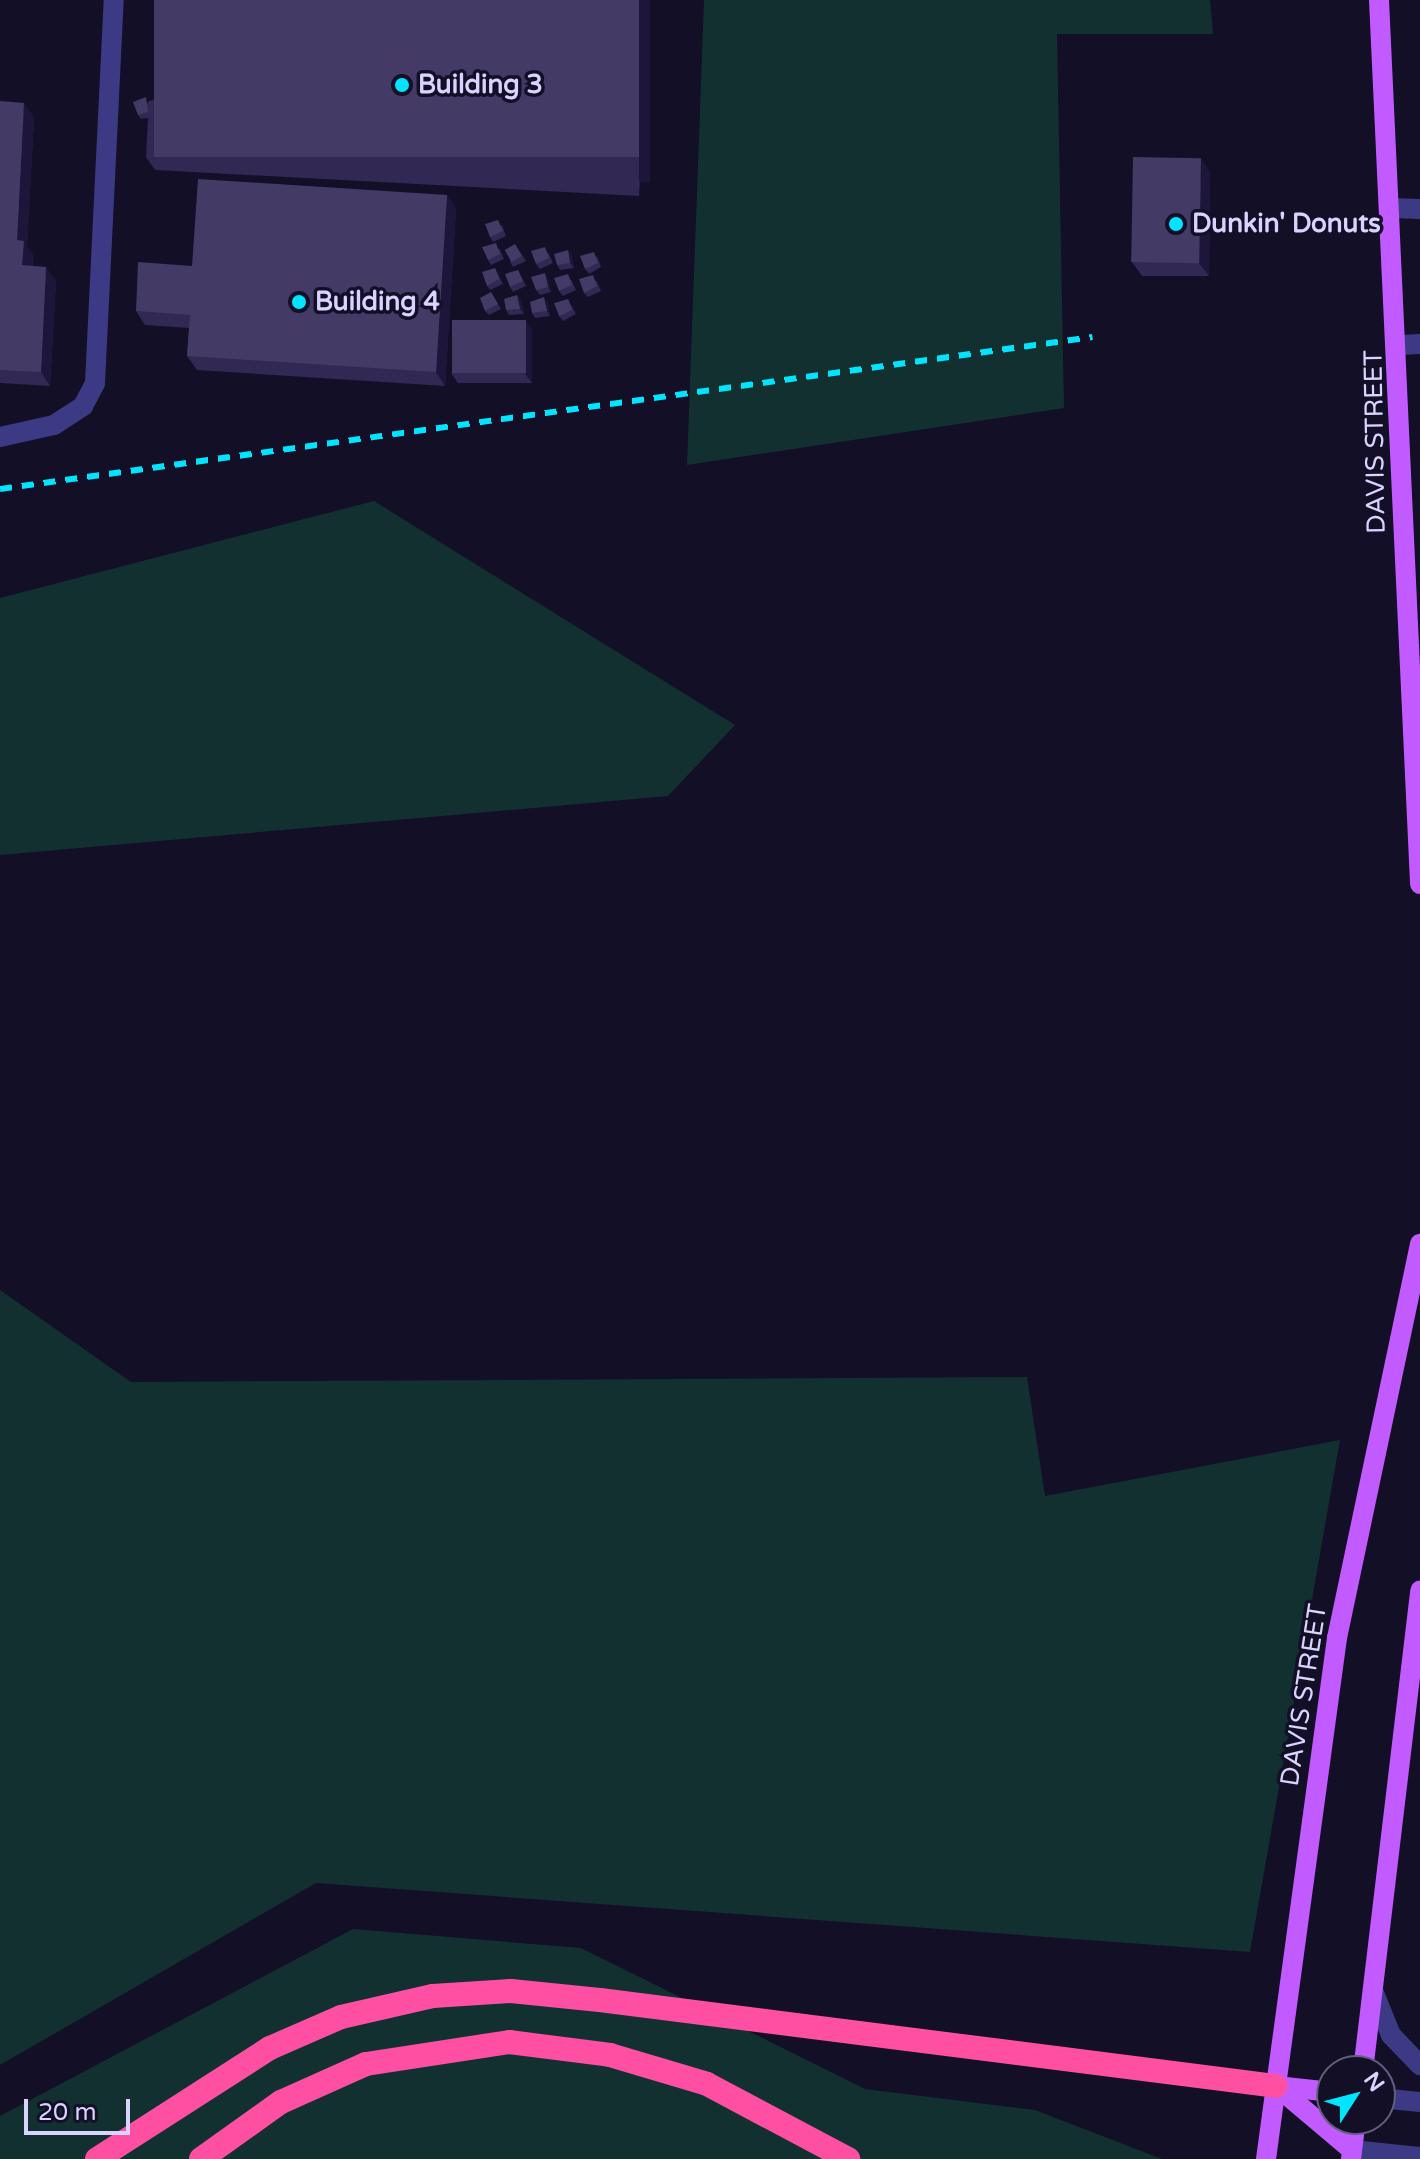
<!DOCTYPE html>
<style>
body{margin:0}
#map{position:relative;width:1420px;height:2159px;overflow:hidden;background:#130f26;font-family:"Varela Round",sans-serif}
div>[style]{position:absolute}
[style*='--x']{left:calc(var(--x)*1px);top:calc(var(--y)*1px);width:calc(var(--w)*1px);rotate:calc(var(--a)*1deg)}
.green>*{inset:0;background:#12302f}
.service>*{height:20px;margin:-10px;padding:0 10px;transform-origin:10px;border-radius:10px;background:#3d3a85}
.minor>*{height:20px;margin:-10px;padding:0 10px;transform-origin:10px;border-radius:10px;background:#3d3a85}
.tertiary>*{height:20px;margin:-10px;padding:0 10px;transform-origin:10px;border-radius:10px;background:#3d3a85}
.primary>*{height:20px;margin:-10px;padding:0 10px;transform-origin:10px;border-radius:10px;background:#c25bff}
.motorway>*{height:24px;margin:-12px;padding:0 12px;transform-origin:12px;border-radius:12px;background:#ff4fa3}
.rail>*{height:6px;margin-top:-3px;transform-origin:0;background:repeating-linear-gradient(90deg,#00e5ff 0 12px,transparent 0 22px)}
.wall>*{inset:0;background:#312854}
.shaded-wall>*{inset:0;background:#1d163a;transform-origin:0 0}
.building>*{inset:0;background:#433a66;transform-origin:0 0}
.dots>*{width:22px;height:22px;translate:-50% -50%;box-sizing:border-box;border:4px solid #130f26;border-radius:50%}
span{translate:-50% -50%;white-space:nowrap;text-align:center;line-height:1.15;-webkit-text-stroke:7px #130f26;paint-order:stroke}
.poi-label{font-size:26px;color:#d9d4ff;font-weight:700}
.left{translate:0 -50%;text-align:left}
.street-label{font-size:26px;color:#d9d4ff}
.north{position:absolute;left:1316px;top:2055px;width:80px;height:80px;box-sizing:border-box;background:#130f26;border:2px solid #625e7d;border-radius:50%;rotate:54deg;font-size:22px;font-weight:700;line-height:32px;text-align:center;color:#d9d4ff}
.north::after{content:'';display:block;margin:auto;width:28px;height:36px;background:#00e5ff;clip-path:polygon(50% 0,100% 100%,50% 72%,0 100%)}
.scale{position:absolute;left:24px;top:2099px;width:106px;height:36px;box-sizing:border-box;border:4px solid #d9d4ff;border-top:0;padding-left:10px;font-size:24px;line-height:28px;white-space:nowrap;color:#d9d4ff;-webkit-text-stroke:6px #130f26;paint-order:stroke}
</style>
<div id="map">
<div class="green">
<div style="clip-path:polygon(704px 0,1210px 0,1213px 34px,1057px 34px,1064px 408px,687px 465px)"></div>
<div style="clip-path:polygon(374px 501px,735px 725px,668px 796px,0 855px,0 598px)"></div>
<div style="clip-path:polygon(0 1290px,131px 1382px,1027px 1377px,1045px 1496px,1340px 1440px,1250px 1952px,316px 1883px,0 2065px)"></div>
<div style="clip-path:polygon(353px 1929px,581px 1948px,865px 2089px,1035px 2110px,1162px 2159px,0 2159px,0 2116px)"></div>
</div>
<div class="service">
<div style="--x:1391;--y:208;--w:29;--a:2"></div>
<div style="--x:0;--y:437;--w:55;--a:-12.5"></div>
<div style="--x:54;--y:425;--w:35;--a:-33"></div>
<div style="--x:83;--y:406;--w:26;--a:-62"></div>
<div style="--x:95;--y:383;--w:383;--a:-87.2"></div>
</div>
<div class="minor">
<div style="--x:1400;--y:345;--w:20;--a:-3"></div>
</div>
<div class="tertiary">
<div style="--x:1374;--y:1993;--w:45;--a:68"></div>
<div style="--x:1391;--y:2035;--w:42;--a:46"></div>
<div style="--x:1380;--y:2098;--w:40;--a:5.7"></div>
<div style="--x:1352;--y:2150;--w:68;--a:5.9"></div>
</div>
<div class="primary">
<div style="--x:1379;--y:0;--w:885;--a:87.34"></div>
<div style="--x:1363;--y:2071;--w:484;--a:-83.2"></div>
<div style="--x:1276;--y:2086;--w:99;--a:40.1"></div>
<div style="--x:1276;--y:2086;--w:56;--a:6.1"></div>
<div style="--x:1266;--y:2159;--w:526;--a:-82.24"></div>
<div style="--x:1337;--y:1638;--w:403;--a:-78.1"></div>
<div style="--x:1351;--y:2159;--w:40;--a:-82.9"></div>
</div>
<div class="motorway">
<div style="--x:97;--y:2159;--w:206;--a:-32.7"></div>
<div style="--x:270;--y:2048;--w:77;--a:-23.6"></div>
<div style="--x:341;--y:2017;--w:94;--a:-12.9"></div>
<div style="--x:433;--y:1996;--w:78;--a:-3.7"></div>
<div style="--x:511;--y:1991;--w:89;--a:5.8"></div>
<div style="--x:600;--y:2000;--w:681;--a:7.25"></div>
<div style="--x:201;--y:2159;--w:98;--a:-35.5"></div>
<div style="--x:281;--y:2102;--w:93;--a:-24.1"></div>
<div style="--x:366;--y:2064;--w:145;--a:-8.7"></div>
<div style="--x:509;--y:2042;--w:102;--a:7.3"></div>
<div style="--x:610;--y:2055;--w:101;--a:16.6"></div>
<div style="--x:707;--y:2084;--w:160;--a:28"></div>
</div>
<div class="rail">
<div style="--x:0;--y:489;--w:1103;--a:-7.92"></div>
</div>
<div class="wall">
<div style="clip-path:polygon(650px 0,639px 196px,155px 170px,146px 157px,148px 118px,141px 119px,138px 115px,149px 101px)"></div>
<div style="clip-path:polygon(0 101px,34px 117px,27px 246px,33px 255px,33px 266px,56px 280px,50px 386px,0 383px)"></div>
<div style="clip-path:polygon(1210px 172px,1209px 276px,1142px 276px,1132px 262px)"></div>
<div style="clip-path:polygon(447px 195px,456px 209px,445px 386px,197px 370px,187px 356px,189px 328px,145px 325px,136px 311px,192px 266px)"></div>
<div style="clip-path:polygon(502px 225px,506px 236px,493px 242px,490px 237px)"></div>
<div style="clip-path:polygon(515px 244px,526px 261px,513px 267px,510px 262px)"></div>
<div style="clip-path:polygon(499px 248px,504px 259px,491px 265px,488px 260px)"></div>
<div style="clip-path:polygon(568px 250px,571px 254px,574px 268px,560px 270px,557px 265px)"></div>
<div style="clip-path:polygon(548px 252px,553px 263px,540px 269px,536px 264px)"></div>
<div style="clip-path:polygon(597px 256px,601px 267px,589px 274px,585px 269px)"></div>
<div style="clip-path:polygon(495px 268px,503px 284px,490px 290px,487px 286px)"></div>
<div style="clip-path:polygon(518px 270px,526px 286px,513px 292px,510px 287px)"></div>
<div style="clip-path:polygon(548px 278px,551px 292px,540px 295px,536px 290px)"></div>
<div style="clip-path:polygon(571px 279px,576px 290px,563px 296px,559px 291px)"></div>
<div style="clip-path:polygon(596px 280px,601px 291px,588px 297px,584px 293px)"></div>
<div style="clip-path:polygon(491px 292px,501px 309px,489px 315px,485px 311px)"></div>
<div style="clip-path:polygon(517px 295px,521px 300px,524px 314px,509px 315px,506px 310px)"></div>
<div style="clip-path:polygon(568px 299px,576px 314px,563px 321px,559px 316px)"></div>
<div style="clip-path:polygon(547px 302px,550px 316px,535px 318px,532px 313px)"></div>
<div style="clip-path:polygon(532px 330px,532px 383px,458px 383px,451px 373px)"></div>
</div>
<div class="shaded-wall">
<div style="left:639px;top:0;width:11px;height:182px"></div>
<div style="clip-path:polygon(24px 103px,34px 117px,27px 246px,33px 255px,32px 279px,22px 265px,17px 240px)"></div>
<div style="clip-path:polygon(1201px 158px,1210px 172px,1209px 276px,1199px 263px)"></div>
<div style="clip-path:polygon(447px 195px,456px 209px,445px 386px,436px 372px)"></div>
<div style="clip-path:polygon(568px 250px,571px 254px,574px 268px,570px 263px)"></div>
<div style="clip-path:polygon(46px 267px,56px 280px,50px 386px,41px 372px)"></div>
<div style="clip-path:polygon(545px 273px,548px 278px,551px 292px,548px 287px)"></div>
<div style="clip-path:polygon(517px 295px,521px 300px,524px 314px,520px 309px)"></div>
<div style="clip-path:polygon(544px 297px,547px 302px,550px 316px,547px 311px)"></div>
<div style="clip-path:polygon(526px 320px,532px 330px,532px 383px,525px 374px)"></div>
</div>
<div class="building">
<div style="left:154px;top:0;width:485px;height:157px"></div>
<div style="clip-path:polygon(146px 97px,148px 112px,138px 115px,133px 102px)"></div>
<div style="clip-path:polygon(0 101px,24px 103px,17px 240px,24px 241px,22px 265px,46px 267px,41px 372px,0 370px)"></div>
<div style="left:1133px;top:157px;width:68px;height:105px;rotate:1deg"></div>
<div style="clip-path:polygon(198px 179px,447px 195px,436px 372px,187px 356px,190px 315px,136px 311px,138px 262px,192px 266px)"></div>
<div style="clip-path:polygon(498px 220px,503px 231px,490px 237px,485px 224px)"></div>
<div style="clip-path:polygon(496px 243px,500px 254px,488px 260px,482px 247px)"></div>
<div style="left:515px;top:244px;width:14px;height:12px;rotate:60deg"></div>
<div style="clip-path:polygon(545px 247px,549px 258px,536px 264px,531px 251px)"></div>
<div style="clip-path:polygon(568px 250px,570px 263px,557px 265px,554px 254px)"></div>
<div style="clip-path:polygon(594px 252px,598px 263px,585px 269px,580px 256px)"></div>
<div style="clip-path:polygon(495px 268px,499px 279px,487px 286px,482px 272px)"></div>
<div style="clip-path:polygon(518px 270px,523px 281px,510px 287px,505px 274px)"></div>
<div style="clip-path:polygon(545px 273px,548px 287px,536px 290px,531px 277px)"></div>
<div style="clip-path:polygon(568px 274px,572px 285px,559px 291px,554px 278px)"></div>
<div style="clip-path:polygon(593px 275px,597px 286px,584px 293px,579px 279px)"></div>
<div style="clip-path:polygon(491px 292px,498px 304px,485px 311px,480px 298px)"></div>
<div style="clip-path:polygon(517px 295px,520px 309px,506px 310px,504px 299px)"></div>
<div style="clip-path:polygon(544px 297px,547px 311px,532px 313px,530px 302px)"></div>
<div style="clip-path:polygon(568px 299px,572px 310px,559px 316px,554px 303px)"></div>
<div style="left:452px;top:320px;width:74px;height:53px"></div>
</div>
<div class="dots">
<div style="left:402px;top:85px;background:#00e5ff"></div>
<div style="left:1176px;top:224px;background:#00e5ff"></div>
<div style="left:299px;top:302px;background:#00e5ff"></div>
</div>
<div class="poi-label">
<span class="left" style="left:418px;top:85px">Building 3</span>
<span class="left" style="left:1192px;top:224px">Dunkin' Donuts</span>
<span class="left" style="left:315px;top:302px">Building 4</span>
</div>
<div class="street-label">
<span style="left:1375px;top:442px;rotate:-91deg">DAVIS STREET</span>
<span style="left:1304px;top:1695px;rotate:-81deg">DAVIS STREET</span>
</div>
<div class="north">N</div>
<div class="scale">20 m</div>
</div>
